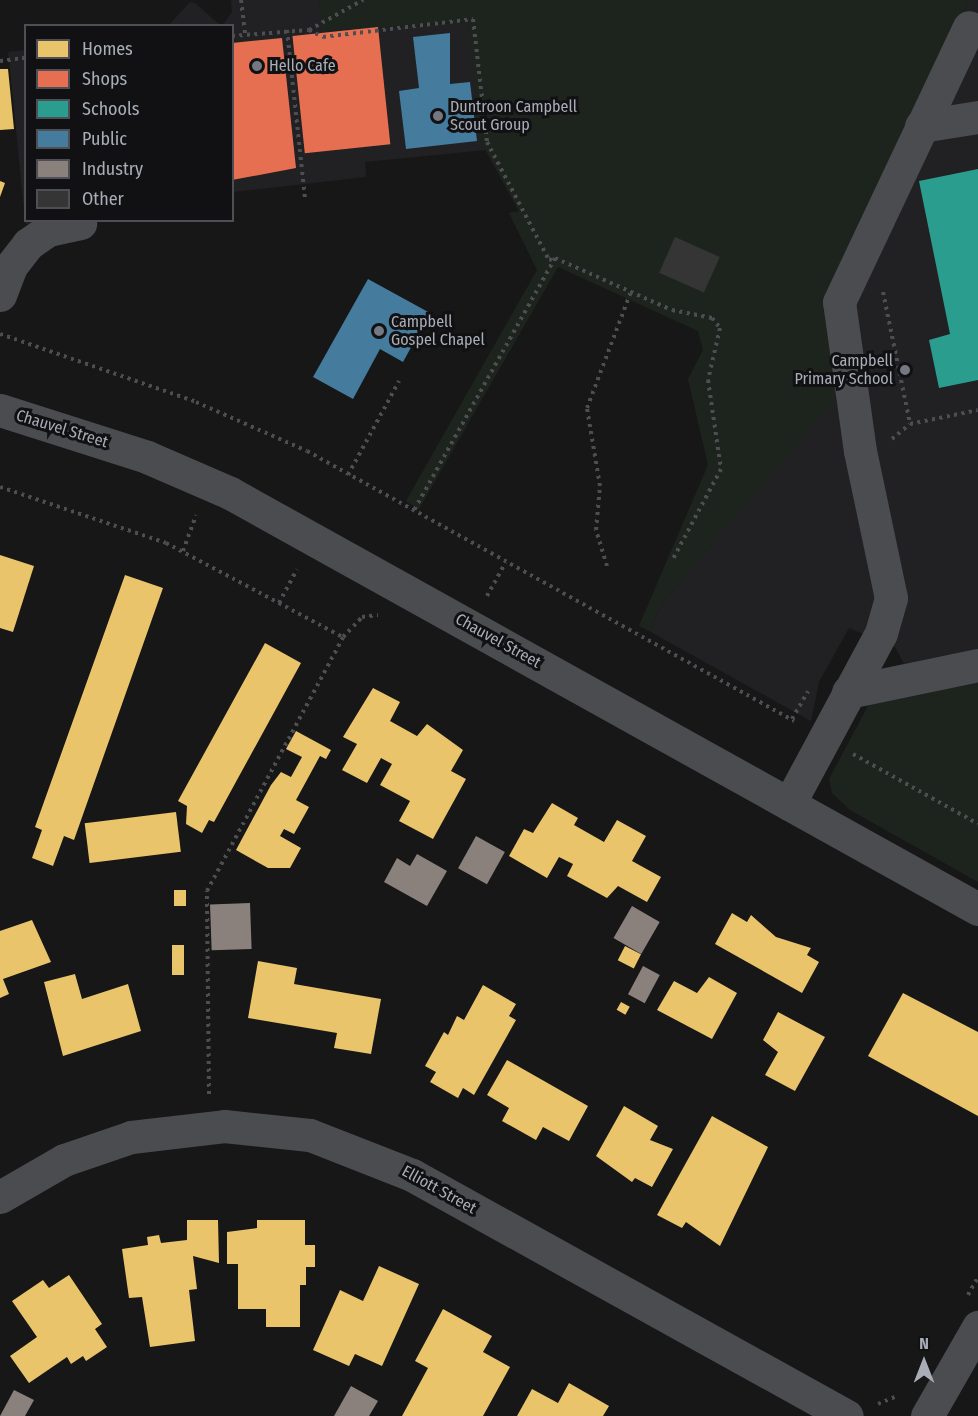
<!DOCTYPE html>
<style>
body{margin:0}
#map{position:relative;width:978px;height:1416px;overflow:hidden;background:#171717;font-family:"Fira Sans Condensed",sans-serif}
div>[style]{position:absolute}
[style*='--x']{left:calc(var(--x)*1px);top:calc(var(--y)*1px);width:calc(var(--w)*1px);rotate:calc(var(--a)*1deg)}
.built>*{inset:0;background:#212123}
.green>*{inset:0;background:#1d241e}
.homes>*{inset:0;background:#e9c46a;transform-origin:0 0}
.shops>*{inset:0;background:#e76f51;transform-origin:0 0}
.schools>*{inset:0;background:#2a9d8f}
.public>*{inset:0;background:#457b9d}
.industry>*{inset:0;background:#8a817c;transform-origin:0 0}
.building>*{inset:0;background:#353536;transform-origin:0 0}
.path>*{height:4px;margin-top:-2px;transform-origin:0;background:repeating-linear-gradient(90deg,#4d4e52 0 3px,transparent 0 7.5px)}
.minor>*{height:33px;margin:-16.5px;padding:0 16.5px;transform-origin:16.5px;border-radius:16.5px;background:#4b4c50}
.dots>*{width:16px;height:16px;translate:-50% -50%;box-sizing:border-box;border:3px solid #111113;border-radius:50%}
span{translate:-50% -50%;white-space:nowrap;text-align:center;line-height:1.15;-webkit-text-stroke:6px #111113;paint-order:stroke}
.poi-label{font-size:16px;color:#a8adb8}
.left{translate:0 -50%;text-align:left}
.right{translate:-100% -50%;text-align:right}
.street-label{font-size:16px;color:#a8adb8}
.legend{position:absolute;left:24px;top:24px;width:210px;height:198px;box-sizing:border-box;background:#111113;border:2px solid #4d4f55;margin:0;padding:8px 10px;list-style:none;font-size:18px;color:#a8adb8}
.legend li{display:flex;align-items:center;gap:12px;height:30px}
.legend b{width:30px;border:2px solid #4d4f55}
.north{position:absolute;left:894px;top:1332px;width:60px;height:60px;-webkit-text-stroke:4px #111113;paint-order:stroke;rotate:0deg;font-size:16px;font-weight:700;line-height:24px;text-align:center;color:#a8adb8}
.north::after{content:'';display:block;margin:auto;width:21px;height:27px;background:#a8adb8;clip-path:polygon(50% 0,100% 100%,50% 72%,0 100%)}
</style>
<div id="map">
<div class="built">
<div style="clip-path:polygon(231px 0,319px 0,323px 31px,468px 22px,486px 150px,365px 162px,366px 177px,233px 192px,232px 26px,222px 26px,232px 12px)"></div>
<div style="clip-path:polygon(969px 0,978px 0,978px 649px,904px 664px,895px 647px,849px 628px,819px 682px,811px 721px,649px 631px,663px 602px,836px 397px,823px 307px)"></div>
<div style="clip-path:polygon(190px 2px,195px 3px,220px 25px,169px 25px)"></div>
<div style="clip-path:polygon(25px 50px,26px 220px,33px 221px,26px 225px,23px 200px,10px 68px,8px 52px)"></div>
</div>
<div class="green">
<div style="clip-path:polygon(319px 0,969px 0,823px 307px,837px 397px,663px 602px,649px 631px,639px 626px,708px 465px,688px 379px,703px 350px,698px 331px,558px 267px,419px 509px,406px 501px,537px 270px,509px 213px,519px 211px,481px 142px,468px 22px,322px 31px)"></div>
<div style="clip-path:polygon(978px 680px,978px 882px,850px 810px,832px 793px,829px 779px,869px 704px)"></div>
</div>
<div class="homes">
<div style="clip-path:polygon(0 69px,8px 69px,14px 129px,0 130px)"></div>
<div style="clip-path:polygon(0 181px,5px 183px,0 197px)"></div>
<div style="clip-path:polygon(0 555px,34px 566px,13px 632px,0 628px)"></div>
<div style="clip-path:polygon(125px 575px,163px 588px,74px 840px,64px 836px,53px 866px,32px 858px,42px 830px,35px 827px)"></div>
<div style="clip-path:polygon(265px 643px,301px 663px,214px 822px,209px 820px,202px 833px,186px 824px,187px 806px,178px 801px)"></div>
<div style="clip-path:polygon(373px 688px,400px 702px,390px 721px,417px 736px,427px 724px,463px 750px,451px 771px,466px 779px,433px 839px,399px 821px,410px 801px,380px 785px,392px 764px,381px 758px,367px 783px,342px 770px,357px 744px,343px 737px)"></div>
<div style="clip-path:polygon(296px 731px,331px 750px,326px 759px,320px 756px,296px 800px,309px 807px,294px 834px,284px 829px,280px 836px,301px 848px,290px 868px,268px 868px,236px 850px,271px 785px,281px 772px,291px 777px,302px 757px,286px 749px)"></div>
<div style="clip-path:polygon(552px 803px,578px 818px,574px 825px,604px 842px,617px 820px,646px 836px,632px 861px,661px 877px,647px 902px,618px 886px,607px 898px,567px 876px,573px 864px,559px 857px,547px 878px,509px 856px,524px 829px,533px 833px)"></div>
<div style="left:176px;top:812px;width:40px;height:92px;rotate:83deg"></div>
<div style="left:174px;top:890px;width:12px;height:16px"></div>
<div style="clip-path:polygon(732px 913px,747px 922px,751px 915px,776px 937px,811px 948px,807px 955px,819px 962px,802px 993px,715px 944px)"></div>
<div style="clip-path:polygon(32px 920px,51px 962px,3px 979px,9px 994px,0 998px,0 931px)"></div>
<div style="left:172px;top:945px;width:12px;height:30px"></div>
<div style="left:625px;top:946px;width:18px;height:16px;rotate:27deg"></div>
<div style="clip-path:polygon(258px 961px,297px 968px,294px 984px,381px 999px,371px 1054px,334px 1048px,337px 1033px,248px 1018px)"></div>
<div style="clip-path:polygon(75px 974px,82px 999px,128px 984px,141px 1031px,63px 1056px,44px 982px)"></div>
<div style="clip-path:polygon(709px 977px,737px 993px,712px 1039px,657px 1010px,674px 981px,697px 993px)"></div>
<div style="clip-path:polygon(483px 985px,516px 1004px,509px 1016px,516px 1020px,474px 1095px,463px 1088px,458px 1098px,430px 1082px,436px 1072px,425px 1066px,444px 1032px,448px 1035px,457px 1016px,464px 1020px)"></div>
<div style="clip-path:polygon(903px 993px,978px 1032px,978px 1116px,868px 1056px)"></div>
<div style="left:621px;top:1002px;width:10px;height:9px;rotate:29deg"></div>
<div style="clip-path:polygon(778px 1012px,825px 1037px,795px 1091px,765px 1075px,778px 1052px,763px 1040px)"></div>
<div style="clip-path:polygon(507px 1060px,588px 1106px,569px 1141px,543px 1127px,536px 1140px,502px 1121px,509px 1108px,487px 1095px)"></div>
<div style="clip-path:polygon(624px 1106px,658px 1126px,650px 1140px,673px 1149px,652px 1187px,635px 1178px,632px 1182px,596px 1156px)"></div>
<div style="clip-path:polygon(712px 1116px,768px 1147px,720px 1246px,686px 1222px,682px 1228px,657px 1215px)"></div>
<div style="clip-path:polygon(187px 1220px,218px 1220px,219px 1263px,193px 1256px,197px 1289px,189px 1290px,195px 1341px,150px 1347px,142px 1297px,129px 1298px,122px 1249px,148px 1245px,147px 1237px,159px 1235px,161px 1243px,187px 1240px)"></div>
<div style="clip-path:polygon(257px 1220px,305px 1220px,305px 1245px,315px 1245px,315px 1267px,306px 1267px,306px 1285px,300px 1285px,300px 1327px,266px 1327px,266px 1309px,238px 1309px,238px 1264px,227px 1264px,227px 1232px,257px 1228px)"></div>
<div style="clip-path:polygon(379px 1266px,419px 1284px,382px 1366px,355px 1354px,349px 1366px,313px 1350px,340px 1290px,363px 1301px)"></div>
<div style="clip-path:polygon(69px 1275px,102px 1324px,95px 1329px,107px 1347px,86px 1361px,83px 1356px,71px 1364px,67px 1357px,29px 1383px,10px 1356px,37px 1337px,12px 1301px,43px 1280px,49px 1288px)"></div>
<div style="clip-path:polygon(443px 1309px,492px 1336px,483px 1352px,510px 1367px,483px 1416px,402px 1416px,428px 1368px,415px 1361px)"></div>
<div style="clip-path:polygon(569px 1383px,609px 1406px,603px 1416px,517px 1416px,532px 1389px,558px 1403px)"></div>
</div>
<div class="shops">
<div style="left:378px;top:27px;width:118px;height:86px;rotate:84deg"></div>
<div style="clip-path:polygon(282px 38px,296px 168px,232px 180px,232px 43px)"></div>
</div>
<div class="schools">
<div style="clip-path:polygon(978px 169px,978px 380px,939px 388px,929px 340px,950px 334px,919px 181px)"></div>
</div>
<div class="public">
<div style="clip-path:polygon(450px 33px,450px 84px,470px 82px,477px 141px,406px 149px,399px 91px,419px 88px,413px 37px)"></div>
<div style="clip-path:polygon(368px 279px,430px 313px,403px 362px,380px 349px,353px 399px,313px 377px)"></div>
</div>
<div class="industry">
<div style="left:476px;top:836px;width:33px;height:37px;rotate:29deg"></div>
<div style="clip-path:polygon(417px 854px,447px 871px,427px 906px,384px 882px,397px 858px,410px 866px)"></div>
<div style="left:250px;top:903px;width:46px;height:40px;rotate:88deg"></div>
<div style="left:632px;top:906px;width:32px;height:37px;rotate:30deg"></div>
<div style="left:643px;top:966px;width:19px;height:32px;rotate:28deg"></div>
<div style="clip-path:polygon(351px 1386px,378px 1401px,369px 1416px,334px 1416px)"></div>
<div style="clip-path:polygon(14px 1390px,34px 1400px,25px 1416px,0 1416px)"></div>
</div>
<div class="building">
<div style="left:675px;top:237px;width:49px;height:39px;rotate:24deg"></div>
</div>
<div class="path">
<div style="--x:241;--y:0;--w:35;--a:83"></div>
<div style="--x:287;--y:30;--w:169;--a:83.9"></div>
<div style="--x:309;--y:30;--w:16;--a:27"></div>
<div style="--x:323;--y:37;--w:151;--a:-6.8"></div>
<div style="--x:473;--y:19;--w:124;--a:83.5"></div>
<div style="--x:487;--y:142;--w:133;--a:62.3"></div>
<div style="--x:549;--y:260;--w:6;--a:-18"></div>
<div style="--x:555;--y:258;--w:291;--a:119.2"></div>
<div style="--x:232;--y:36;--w:77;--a:-4.5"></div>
<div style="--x:309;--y:30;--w:62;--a:-29.1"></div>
<div style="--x:0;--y:61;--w:26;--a:-7"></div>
<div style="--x:555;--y:258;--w:128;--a:24"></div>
<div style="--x:672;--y:310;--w:41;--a:11.3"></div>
<div style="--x:712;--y:318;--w:13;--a:51"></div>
<div style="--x:720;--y:328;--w:53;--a:103"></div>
<div style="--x:708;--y:380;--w:90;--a:81.7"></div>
<div style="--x:721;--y:469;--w:102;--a:118.1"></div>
<div style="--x:883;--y:292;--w:135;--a:78.4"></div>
<div style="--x:0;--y:334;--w:207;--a:19.1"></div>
<div style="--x:196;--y:402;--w:121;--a:23.8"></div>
<div style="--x:307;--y:451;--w:557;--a:29"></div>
<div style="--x:892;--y:439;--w:23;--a:-40"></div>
<div style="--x:910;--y:424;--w:69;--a:-11.6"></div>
<div style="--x:348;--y:475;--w:107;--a:-61.5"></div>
<div style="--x:0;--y:487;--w:175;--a:18.6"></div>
<div style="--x:166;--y:543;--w:200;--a:28"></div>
<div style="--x:183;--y:551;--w:38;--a:-70"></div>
<div style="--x:607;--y:566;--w:38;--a:-107"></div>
<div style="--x:596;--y:530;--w:44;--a:-84.8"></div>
<div style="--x:600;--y:486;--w:79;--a:-99.5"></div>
<div style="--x:587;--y:408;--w:127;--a:-69.3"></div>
<div style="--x:487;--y:596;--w:38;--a:-61"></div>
<div style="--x:279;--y:603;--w:38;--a:-62"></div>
<div style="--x:792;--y:719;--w:32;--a:-60"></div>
<div style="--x:853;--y:754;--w:143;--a:29.2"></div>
<div style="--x:209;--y:1094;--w:203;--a:-90.6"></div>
<div style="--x:207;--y:891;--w:288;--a:-61.8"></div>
<div style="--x:343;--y:637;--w:28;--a:-46"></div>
<div style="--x:362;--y:617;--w:16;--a:-7"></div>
<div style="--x:968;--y:1295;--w:21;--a:-61"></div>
<div style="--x:878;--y:1404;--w:21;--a:-23"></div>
</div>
<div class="minor">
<div style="--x:921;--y:126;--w:58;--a:-9"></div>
<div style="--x:0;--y:295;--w:31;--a:-69"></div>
<div style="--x:11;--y:266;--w:28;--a:-52"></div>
<div style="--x:28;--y:244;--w:24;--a:-35"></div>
<div style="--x:48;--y:230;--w:33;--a:-12"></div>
<div style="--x:0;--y:410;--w:154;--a:17.7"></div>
<div style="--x:147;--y:457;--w:90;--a:23.4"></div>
<div style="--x:230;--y:493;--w:856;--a:29.08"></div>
<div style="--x:848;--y:692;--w:133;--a:-11.7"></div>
<div style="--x:789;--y:804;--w:194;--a:-61.7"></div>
<div style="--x:881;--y:633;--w:36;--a:-74"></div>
<div style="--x:891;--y:598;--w:150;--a:-101.9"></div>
<div style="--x:860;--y:451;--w:150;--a:-98"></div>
<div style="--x:839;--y:302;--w:304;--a:-64.7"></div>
<div style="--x:0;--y:1197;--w:74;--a:-30"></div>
<div style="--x:64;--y:1160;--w:71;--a:-18.9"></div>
<div style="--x:131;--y:1137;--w:94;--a:-6.7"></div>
<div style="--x:224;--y:1126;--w:86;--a:6"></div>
<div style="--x:310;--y:1135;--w:110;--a:21.4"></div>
<div style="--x:412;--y:1175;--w:497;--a:29"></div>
<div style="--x:927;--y:1416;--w:103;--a:-60.2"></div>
</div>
<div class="dots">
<div style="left:257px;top:66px;background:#757880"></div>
<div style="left:438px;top:116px;background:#757880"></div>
<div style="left:379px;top:331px;background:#757880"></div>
<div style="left:905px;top:370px;background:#757880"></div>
</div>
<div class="poi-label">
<span class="left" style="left:269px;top:66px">Hello Cafe</span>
<span class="left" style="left:450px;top:116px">Duntroon Campbell<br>Scout Group</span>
<span class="left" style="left:391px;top:331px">Campbell<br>Gospel Chapel</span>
<span class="right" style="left:893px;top:370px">Campbell<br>Primary School</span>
</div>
<div class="street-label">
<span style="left:62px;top:429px;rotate:17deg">Chauvel Street</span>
<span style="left:498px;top:641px;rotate:29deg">Chauvel Street</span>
<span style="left:439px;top:1190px;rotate:29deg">Elliott Street</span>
</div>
<ul class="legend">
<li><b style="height:16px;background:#e9c46a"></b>Homes</li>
<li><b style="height:16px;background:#e76f51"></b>Shops</li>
<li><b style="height:16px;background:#2a9d8f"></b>Schools</li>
<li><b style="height:16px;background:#457b9d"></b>Public</li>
<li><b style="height:16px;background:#8a817c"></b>Industry</li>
<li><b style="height:16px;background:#353536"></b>Other</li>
</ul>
<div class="north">N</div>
</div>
